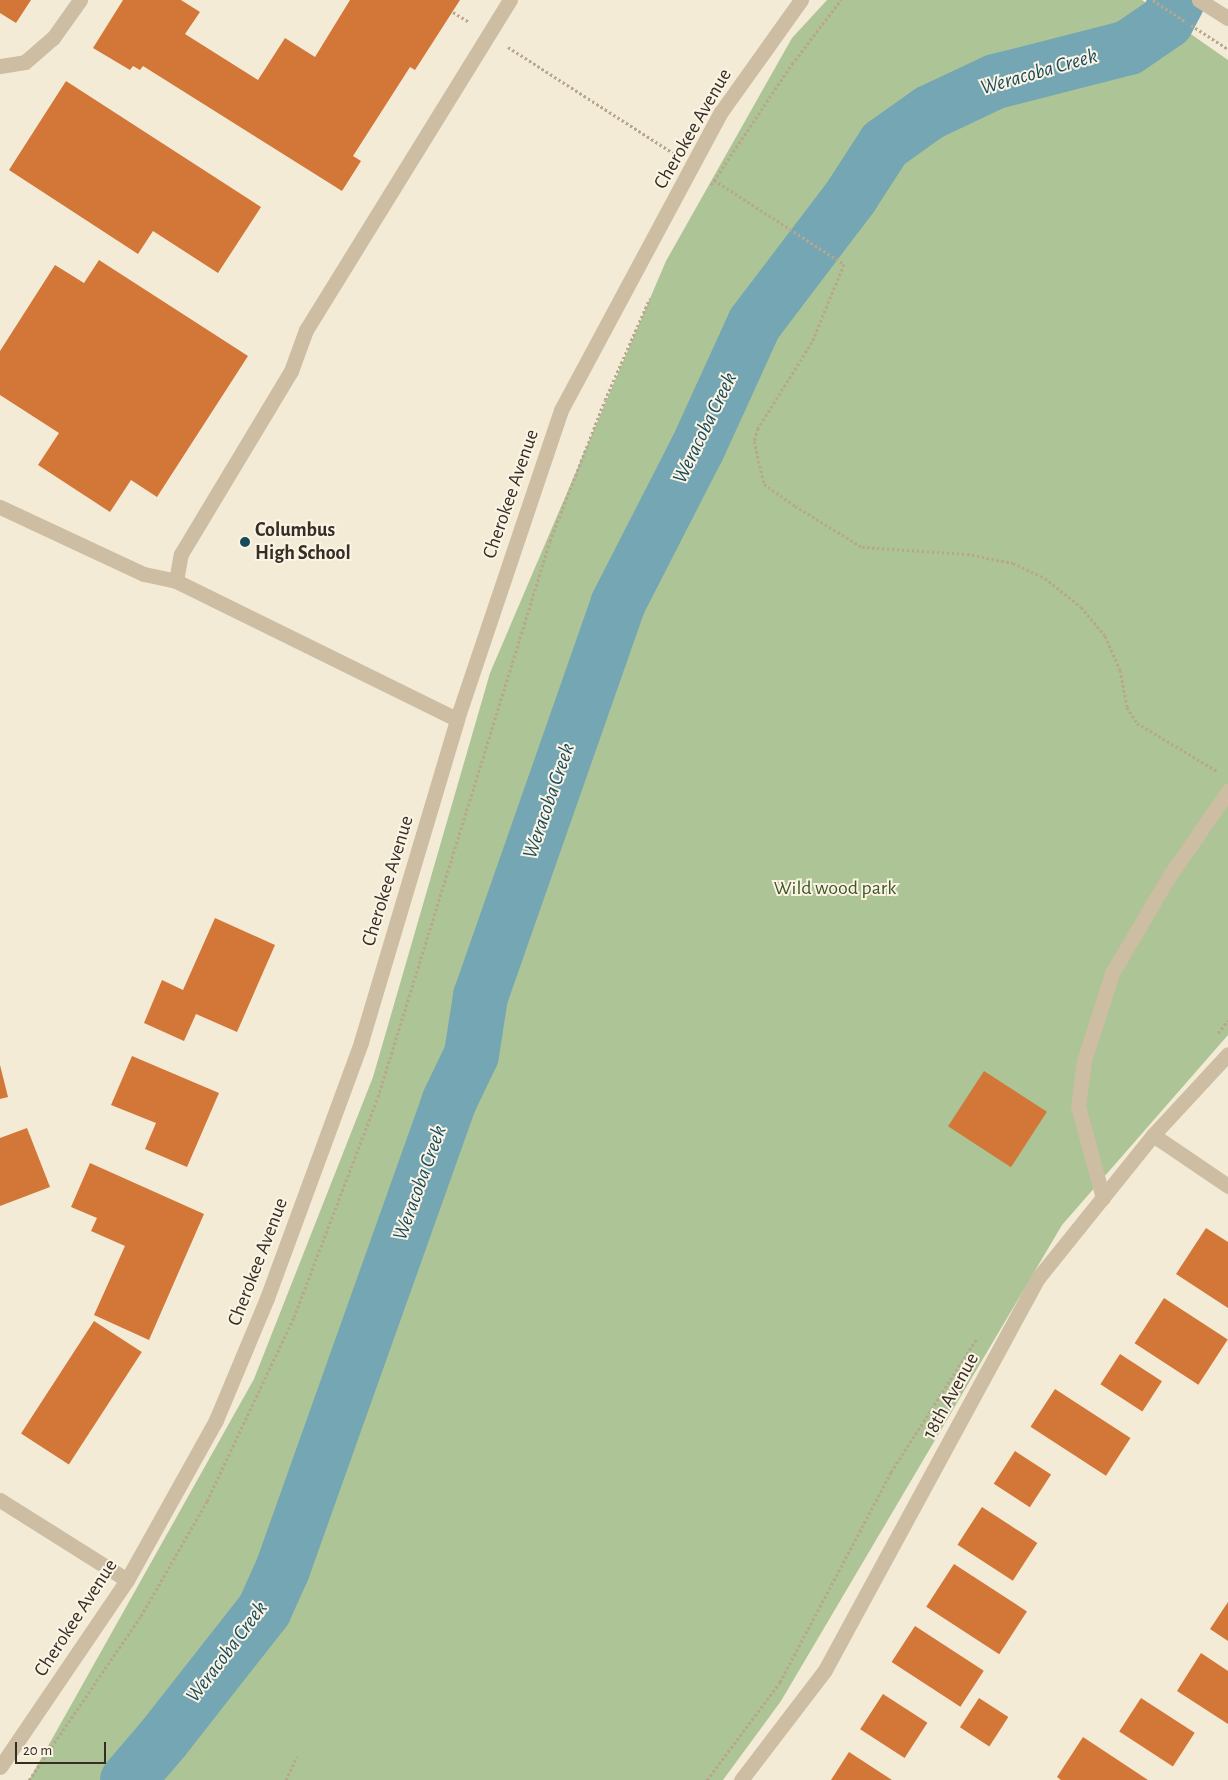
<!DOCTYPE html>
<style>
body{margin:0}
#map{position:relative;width:1228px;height:1780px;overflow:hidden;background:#f4ebd7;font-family:"Alegreya Sans",sans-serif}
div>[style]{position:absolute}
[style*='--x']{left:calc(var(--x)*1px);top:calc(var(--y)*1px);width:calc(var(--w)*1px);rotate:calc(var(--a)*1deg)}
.green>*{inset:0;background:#adc496}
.river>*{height:55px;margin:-27.5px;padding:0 27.5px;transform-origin:27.5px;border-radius:27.5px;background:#74a6b3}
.building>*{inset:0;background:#d27737;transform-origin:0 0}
.path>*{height:3px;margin-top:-1.5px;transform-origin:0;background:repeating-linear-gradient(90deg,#b8a78c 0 2.5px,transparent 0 5px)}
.minor>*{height:15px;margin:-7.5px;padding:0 7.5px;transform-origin:7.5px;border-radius:7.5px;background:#cdbda2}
.dots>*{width:14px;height:14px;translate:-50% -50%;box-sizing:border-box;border:2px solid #fbf4e4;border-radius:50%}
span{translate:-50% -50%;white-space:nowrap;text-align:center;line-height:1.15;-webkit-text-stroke:4px #fbf4e4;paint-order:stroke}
.street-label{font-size:20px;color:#362e25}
.poi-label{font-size:20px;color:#362e25;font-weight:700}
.left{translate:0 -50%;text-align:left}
.park-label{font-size:20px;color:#3d5727}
.water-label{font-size:21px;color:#174b5c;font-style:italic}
.scale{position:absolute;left:15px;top:1742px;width:91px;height:22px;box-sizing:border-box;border:2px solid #362e25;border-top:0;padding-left:6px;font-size:15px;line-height:18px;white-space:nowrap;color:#362e25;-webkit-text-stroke:4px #fbf4e4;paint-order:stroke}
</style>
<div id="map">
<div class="green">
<div style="clip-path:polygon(827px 0,1142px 0,1228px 60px,1228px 1035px,1062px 1225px,781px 1701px,723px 1780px,29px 1780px,254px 1379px,373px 1077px,490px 673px,666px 261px,792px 38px)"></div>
</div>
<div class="river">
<div style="--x:127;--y:1780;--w:55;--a:-49.4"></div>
<div style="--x:163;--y:1738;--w:164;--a:-51.9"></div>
<div style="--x:264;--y:1609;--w:44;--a:-65.8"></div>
<div style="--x:282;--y:1569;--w:498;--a:-70.4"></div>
<div style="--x:449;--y:1100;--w:51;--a:-64.4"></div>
<div style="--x:471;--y:1054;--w:59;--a:-81.2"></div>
<div style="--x:480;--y:996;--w:415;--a:-70.7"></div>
<div style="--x:617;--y:604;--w:175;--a:-62.9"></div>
<div style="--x:697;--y:448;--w:137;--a:-65.5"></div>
<div style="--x:754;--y:323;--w:161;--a:-52.8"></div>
<div style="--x:851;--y:195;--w:61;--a:-57.1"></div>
<div style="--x:884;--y:144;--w:55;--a:-35.4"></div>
<div style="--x:929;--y:112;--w:73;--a:-25.2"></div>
<div style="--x:995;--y:81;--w:137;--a:-14.3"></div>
<div style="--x:1128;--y:47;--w:46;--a:-34.4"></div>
<div style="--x:1166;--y:21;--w:24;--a:-62"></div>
</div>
<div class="building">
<div style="clip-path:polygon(0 0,31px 0,16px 23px,0 13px)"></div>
<div style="clip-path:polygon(123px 0,181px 0,200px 12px,185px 34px,258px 80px,285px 38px,315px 57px,350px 0,460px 0,415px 70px,410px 67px,353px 156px,361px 161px,342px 191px,143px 66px,140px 70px,133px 66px,130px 70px,93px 48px)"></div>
<div style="clip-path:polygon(66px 81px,261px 207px,218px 273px,153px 231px,138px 254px,9px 170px)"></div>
<div style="clip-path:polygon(99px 260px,248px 356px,157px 497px,131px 480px,110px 512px,38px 465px,59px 433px,0 395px,0 351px,55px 265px,84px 283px)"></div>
<div style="clip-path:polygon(215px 918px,275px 945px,237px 1032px,196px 1014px,184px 1041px,144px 1023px,162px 980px,183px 990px)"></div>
<div style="clip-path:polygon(132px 1056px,219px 1093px,187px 1167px,145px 1149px,156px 1123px,111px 1105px)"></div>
<div style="clip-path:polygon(0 1065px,8px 1097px,0 1099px)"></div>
<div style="left:984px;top:1071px;width:75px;height:66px;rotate:33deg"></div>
<div style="clip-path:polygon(27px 1128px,50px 1187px,0 1206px,0 1138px)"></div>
<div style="clip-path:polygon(90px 1163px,204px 1214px,149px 1340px,94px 1315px,125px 1246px,91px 1231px,97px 1218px,71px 1207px)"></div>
<div style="clip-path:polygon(1206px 1228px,1228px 1242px,1228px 1308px,1176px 1274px)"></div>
<div style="left:1164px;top:1298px;width:76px;height:54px;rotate:33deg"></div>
<div style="left:94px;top:1321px;width:57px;height:134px;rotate:33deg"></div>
<div style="left:1120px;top:1354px;width:50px;height:36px;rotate:33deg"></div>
<div style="left:1055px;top:1389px;width:90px;height:45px;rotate:33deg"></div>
<div style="left:1015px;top:1451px;width:43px;height:39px;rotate:33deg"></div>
<div style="left:982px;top:1507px;width:66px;height:45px;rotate:33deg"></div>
<div style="left:954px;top:1564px;width:87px;height:51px;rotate:33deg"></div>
<div style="clip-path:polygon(1228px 1602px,1228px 1641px,1210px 1629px)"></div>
<div style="left:915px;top:1626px;width:82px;height:43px;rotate:33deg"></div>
<div style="clip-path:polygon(1201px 1653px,1228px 1671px,1228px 1724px,1177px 1691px)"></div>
<div style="left:883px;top:1694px;width:53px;height:42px;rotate:33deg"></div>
<div style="left:979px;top:1698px;width:35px;height:35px;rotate:33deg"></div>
<div style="left:1141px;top:1698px;width:64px;height:40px;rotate:33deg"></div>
<div style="clip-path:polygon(1083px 1737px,1148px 1780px,1061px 1780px,1057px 1777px)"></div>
<div style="clip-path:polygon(849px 1752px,892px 1780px,831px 1780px)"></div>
</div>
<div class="path">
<div style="--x:1153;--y:0;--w:40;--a:34"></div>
<div style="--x:453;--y:12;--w:19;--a:32"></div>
<div style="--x:1191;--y:25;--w:44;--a:33"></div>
<div style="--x:508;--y:47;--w:196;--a:32.7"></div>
<div style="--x:714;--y:180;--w:155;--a:32.9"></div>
<div style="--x:844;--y:264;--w:84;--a:112.3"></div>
<div style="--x:812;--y:342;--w:102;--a:122.1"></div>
<div style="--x:758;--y:428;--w:14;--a:107"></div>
<div style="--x:754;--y:441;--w:44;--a:76.9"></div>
<div style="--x:764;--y:484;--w:38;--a:35"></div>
<div style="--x:795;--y:506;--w:79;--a:31.5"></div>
<div style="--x:862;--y:547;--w:105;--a:3.8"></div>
<div style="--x:967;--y:554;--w:47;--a:11.1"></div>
<div style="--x:1013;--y:563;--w:35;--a:25"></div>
<div style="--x:1045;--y:578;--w:46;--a:38.9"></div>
<div style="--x:1081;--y:607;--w:38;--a:50"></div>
<div style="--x:1105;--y:636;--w:37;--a:66"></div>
<div style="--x:1120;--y:670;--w:38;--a:79"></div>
<div style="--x:1127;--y:707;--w:19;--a:58"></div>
<div style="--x:1137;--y:723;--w:93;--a:31"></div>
<div style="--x:711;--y:185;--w:146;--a:-56.2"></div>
<div style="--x:792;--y:64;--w:81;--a:-52.6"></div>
<div style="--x:1218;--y:1033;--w:16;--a:-52"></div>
<div style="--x:29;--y:1780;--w:199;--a:-55.7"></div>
<div style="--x:141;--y:1616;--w:133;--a:-60.1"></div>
<div style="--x:207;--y:1501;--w:204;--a:-64.7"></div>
<div style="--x:294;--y:1317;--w:235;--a:-69.1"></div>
<div style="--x:378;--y:1097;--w:582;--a:-72.81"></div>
<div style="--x:550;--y:541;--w:151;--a:-68.7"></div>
<div style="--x:605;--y:400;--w:111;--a:-66.2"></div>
<div style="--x:286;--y:1780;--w:26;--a:-65"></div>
<div style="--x:707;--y:1780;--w:122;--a:-53.3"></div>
<div style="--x:780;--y:1682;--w:238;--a:-62.1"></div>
<div style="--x:891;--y:1472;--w:159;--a:-57.3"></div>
</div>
<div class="minor">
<div style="--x:1199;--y:0;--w:34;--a:32"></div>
<div style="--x:0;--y:66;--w:25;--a:-9"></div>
<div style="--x:25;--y:62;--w:37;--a:-41"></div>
<div style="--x:53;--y:38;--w:47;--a:-54.6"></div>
<div style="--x:0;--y:507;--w:159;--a:25"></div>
<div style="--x:144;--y:574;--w:33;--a:12"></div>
<div style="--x:176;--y:581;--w:313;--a:26.2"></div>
<div style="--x:176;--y:581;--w:27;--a:-80"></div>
<div style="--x:181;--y:554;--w:214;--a:-59"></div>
<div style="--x:291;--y:371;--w:44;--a:-69.9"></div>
<div style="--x:306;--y:330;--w:388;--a:-58.3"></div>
<div style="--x:1153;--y:1135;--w:91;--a:34.2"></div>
<div style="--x:1103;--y:1198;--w:95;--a:-105.2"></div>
<div style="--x:1078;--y:1106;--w:45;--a:-82.4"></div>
<div style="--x:1084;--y:1061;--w:92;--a:-72.3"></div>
<div style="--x:1112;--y:973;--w:110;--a:-59.5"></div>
<div style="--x:1168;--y:878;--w:106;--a:-55.4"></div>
<div style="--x:0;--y:1500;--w:150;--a:32.2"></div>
<div style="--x:0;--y:1767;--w:226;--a:-55.8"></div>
<div style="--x:127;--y:1580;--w:183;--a:-60.9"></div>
<div style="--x:216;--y:1420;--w:132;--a:-67.3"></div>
<div style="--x:267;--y:1298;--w:273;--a:-69.8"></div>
<div style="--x:361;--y:1042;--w:337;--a:-73.4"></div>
<div style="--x:457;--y:719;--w:326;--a:-71.4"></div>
<div style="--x:561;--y:410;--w:338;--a:-61.8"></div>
<div style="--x:721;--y:112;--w:138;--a:-54.5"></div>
<div style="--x:741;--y:1780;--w:138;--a:-52.6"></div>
<div style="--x:825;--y:1670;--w:446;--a:-61.5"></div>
<div style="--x:1038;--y:1278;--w:184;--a:-51.2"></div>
<div style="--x:1153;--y:1135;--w:110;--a:-47.2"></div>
</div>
<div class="dots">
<div style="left:245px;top:542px;background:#174b5c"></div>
</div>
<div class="street-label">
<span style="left:693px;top:129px;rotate:-60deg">Cherokee Avenue</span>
<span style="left:511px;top:494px;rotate:-71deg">Cherokee Avenue</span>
<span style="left:388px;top:881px;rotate:-73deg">Cherokee Avenue</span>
<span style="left:258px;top:1262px;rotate:-69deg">Cherokee Avenue</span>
<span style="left:951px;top:1396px;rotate:-61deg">18th Avenue</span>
<span style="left:76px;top:1618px;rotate:-57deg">Cherokee Avenue</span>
</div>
<div class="poi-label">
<span class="left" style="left:255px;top:542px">Columbus<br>High School</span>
</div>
<div class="park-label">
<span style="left:835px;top:888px">Wild wood park</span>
</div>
<div class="water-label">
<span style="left:1039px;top:72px;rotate:-16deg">Weracoba Creek</span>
<span style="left:705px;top:428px;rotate:-64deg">Weracoba Creek</span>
<span style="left:549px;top:801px;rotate:-71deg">Weracoba Creek</span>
<span style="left:420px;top:1183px;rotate:-70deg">Weracoba Creek</span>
<span style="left:227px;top:1652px;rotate:-53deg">Weracoba Creek</span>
</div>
<div class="scale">20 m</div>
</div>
